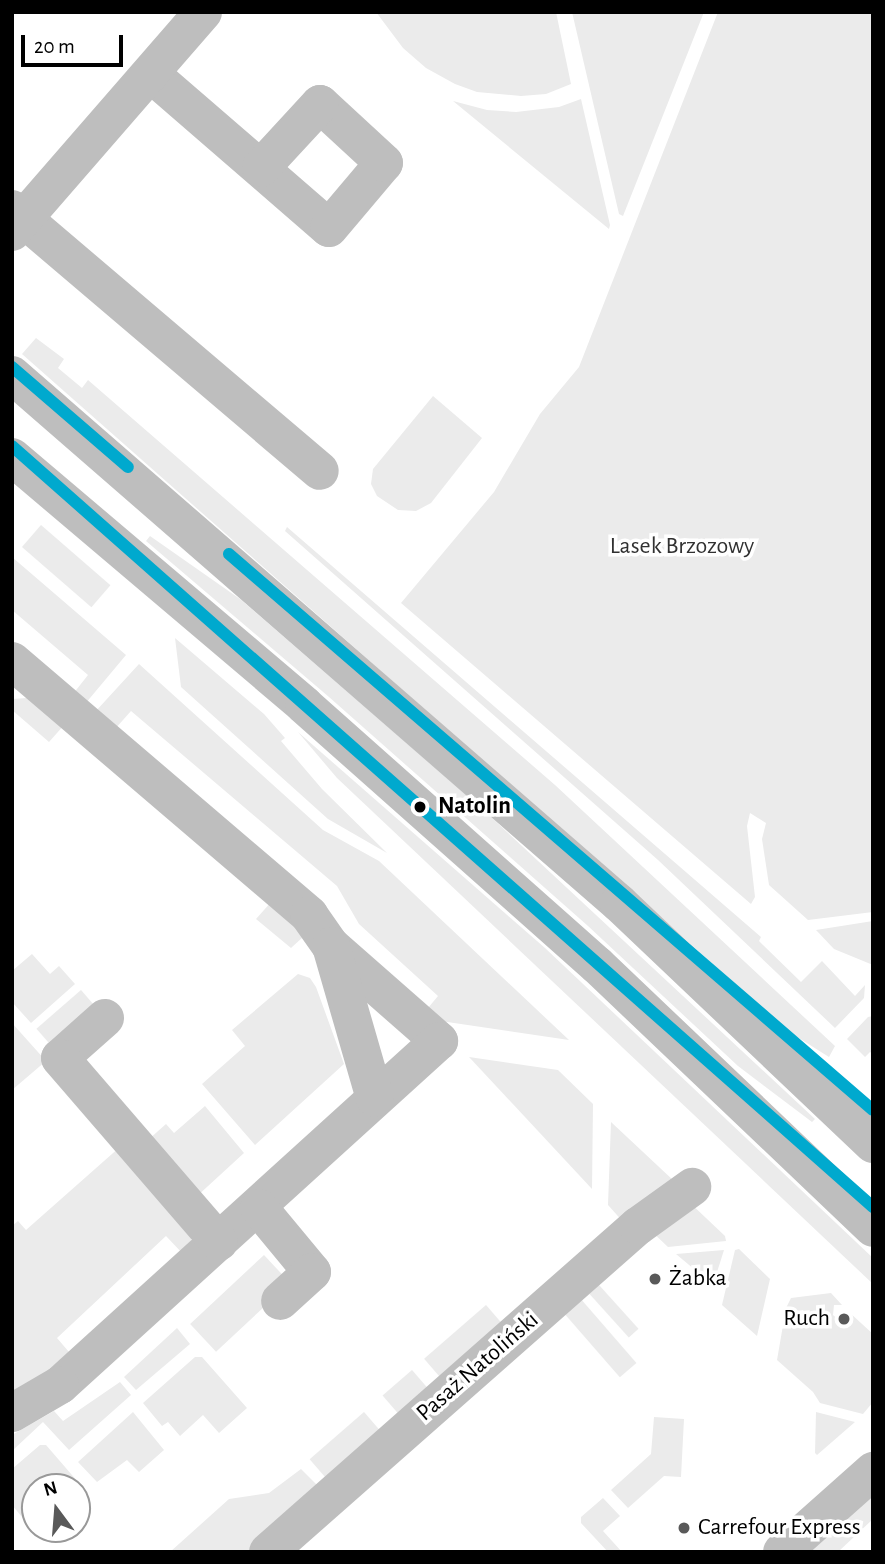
<!DOCTYPE html>
<meta charset="utf-8">
<style>
body{margin:0}
#map{position:relative;width:885px;height:1564px;overflow:hidden;background:#fff;font-family:"Alegreya Sans",sans-serif}
div>[style]{position:absolute}
[style*='--x']{left:calc(var(--x)*1px);top:calc(var(--y)*1px);width:calc(var(--w)*1px);rotate:calc(var(--a)*1deg)}
.green>*{inset:0;background:#ebebeb;transform-origin:0 0}
.minor>*{height:38px;margin:-19px;padding:0 19px;transform-origin:19px;border-radius:19px;background:#bebebe}
.metro-1>*{height:12px;margin:-6px;padding:0 6px;transform-origin:6px;border-radius:6px;background:#00a9ce}
.dots>*{width:19px;height:19px;translate:-50% -50%;box-sizing:border-box;border:4px solid #fff;border-radius:50%}
span{translate:-50% -50%;white-space:nowrap;text-align:center;line-height:1.15;-webkit-text-stroke:7px #fff;paint-order:stroke}
.park-label{font-size:24px;color:#313131}
.stop-label{font-size:24px;color:#000;font-weight:700}
.left{translate:0 -50%;text-align:left}
.poi-label{font-size:24px;color:#000}
.right{translate:-100% -50%;text-align:right}
.street-label{font-size:24px;color:#000}
.frame{position:absolute;inset:0;border:14px solid #000;pointer-events:none}
.north{position:absolute;left:21px;top:1473px;width:70px;height:70px;box-sizing:border-box;background:#fff;border:2px solid #999;border-radius:50%;rotate:344deg;font-size:19px;font-weight:700;line-height:28px;text-align:center;color:#000}
.north::after{content:'';display:block;margin:auto;width:24px;height:32px;background:#595959;clip-path:polygon(50% 0,100% 100%,50% 72%,0 100%)}
.scale{position:absolute;left:21px;top:35px;width:102px;height:32px;box-sizing:border-box;border:4px solid #000;border-top:0;padding-left:9px;font-size:21px;line-height:24px;white-space:nowrap;color:#000;-webkit-text-stroke:5px #fff;paint-order:stroke}
</style>
<div id="map">
<div class="green">
<div style="clip-path:polygon(376px 12px,556px 12px,571px 84px,546px 94px,521px 96px,477px 92px,455px 84px,426px 68px,403px 48px)"></div>
<div style="clip-path:polygon(572px 12px,704px 12px,623px 216px,619px 214px)"></div>
<div style="clip-path:polygon(718px 12px,873px 12px,873px 912px,808px 920px,769px 885px,762px 839px,766px 823px,750px 813px,747px 826px,755px 897px,751px 904px,401px 603px,494px 492px,540px 414px,579px 367px)"></div>
<div style="clip-path:polygon(581px 99px,610px 225px,609px 229px,453px 101px,487px 110px,516px 112px,559px 107px)"></div>
<div style="clip-path:polygon(36px 338px,64px 359px,58px 368px,82px 388px,88px 380px,555px 785px,835px 1046px,829px 1057px,791px 1033px,22px 354px)"></div>
<div style="clip-path:polygon(433px 396px,482px 438px,431px 503px,416px 511px,398px 510px,377px 496px,371px 484px,373px 469px)"></div>
<div style="left:41px;top:525px;width:92px;height:29px;rotate:41deg"></div>
<div style="clip-path:polygon(287px 527px,761px 937px,759px 941px,801px 982px,822px 961px,855px 996px,865px 985px,864px 998px,835px 1028px,658px 860px,285px 531px)"></div>
<div style="clip-path:polygon(150px 536px,240px 599px,477px 804px,815px 1119px,812px 1122px,738px 1066px,588px 926px,329px 697px,146px 541px)"></div>
<div style="clip-path:polygon(12px 557px,126px 655px,85px 704px,73px 694px,88px 675px,12px 610px)"></div>
<div style="clip-path:polygon(175px 638px,264px 714px,285px 738px,281px 741px,322px 789px,387px 853px,328px 819px,181px 687px)"></div>
<div style="clip-path:polygon(139px 664px,323px 830px,379px 861px,569px 1040px,427px 1019px,423px 1014px,438px 996px,359px 924px,337px 886px,131px 711px,115px 729px,95px 712px)"></div>
<div style="clip-path:polygon(27px 698px,65px 724px,49px 742px,12px 710px,12px 699px)"></div>
<div style="clip-path:polygon(298px 732px,545px 948px,873px 1258px,873px 1284px,337px 778px)"></div>
<div style="clip-path:polygon(272px 901px,303px 937px,291px 948px,256px 919px)"></div>
<div style="clip-path:polygon(873px 921px,873px 965px,834px 949px,816px 930px)"></div>
<div style="clip-path:polygon(32px 954px,50px 974px,59px 966px,75px 984px,31px 1023px,12px 1002px,12px 971px)"></div>
<div style="clip-path:polygon(298px 974px,310px 978px,316px 987px,344px 1064px,255px 1145px,202px 1084px,245px 1046px,232px 1030px)"></div>
<div style="left:81px;top:990px;width:29px;height:59px;rotate:49deg"></div>
<div style="clip-path:polygon(873px 1016px,873px 1054px,870px 1052px,865px 1057px,847px 1039px,868px 1017px)"></div>
<div style="clip-path:polygon(12px 1023px,46px 1061px,12px 1090px)"></div>
<div style="clip-path:polygon(469px 1057px,558px 1070px,593px 1104px,592px 1189px)"></div>
<div style="clip-path:polygon(205px 1106px,244px 1153px,195px 1198px,148px 1140px,166px 1124px,174px 1133px)"></div>
<div style="clip-path:polygon(611px 1122px,674px 1181px,625px 1224px,608px 1205px)"></div>
<div style="clip-path:polygon(121px 1146px,185px 1218px,192px 1242px,183px 1254px,166px 1236px,57px 1338px,69px 1352px,12px 1401px,12px 1226px,18px 1221px,26px 1230px)"></div>
<div style="clip-path:polygon(687px 1200px,725px 1236px,726px 1241px,668px 1247px,648px 1228px)"></div>
<div style="clip-path:polygon(739px 1249px,770px 1279px,757px 1336px,722px 1305px,735px 1250px)"></div>
<div style="clip-path:polygon(724px 1250px,713px 1285px,676px 1254px)"></div>
<div style="left:264px;top:1255px;width:38px;height:101px;rotate:47deg"></div>
<div style="left:599px;top:1285px;width:59px;height:13px;rotate:48deg"></div>
<div style="clip-path:polygon(831px 1293px,842px 1305px,834px 1305px,833px 1315px,843px 1324px,850px 1324px,850px 1313px,873px 1334px,873px 1402px,863px 1414px,820px 1403px,813px 1392px,777px 1360px,786px 1308px,791px 1298px)"></div>
<div style="left:580px;top:1298px;width:86px;height:22px;rotate:49deg"></div>
<div style="left:486px;top:1305px;width:30px;height:82px;rotate:49deg"></div>
<div style="clip-path:polygon(177px 1328px,190px 1344px,136px 1390px,124px 1377px)"></div>
<div style="clip-path:polygon(195px 1357px,202px 1357px,247px 1408px,219px 1433px,203px 1415px,180px 1436px,168px 1422px,162px 1426px,143px 1403px)"></div>
<div style="left:412px;top:1370px;width:30px;height:39px;rotate:49deg"></div>
<div style="clip-path:polygon(120px 1382px,131px 1395px,69px 1450px,43px 1422px,12px 1451px,12px 1435px,54px 1411px,63px 1421px)"></div>
<div style="clip-path:polygon(133px 1412px,164px 1450px,139px 1472px,127px 1460px,97px 1482px,78px 1462px)"></div>
<div style="left:364px;top:1412px;width:32px;height:72px;rotate:49deg"></div>
<div style="clip-path:polygon(816px 1412px,855px 1422px,817px 1455px,815px 1453px)"></div>
<div style="clip-path:polygon(654px 1417px,684px 1419px,681px 1477px,664px 1476px,628px 1508px,611px 1490px,651px 1454px)"></div>
<div style="clip-path:polygon(40px 1445px,46px 1445px,78px 1482px,71px 1487px,35px 1487px,35px 1516px,27px 1523px,12px 1505px,12px 1469px)"></div>
<div style="clip-path:polygon(301px 1469px,322px 1490px,252px 1552px,170px 1552px,229px 1499px,269px 1493px)"></div>
<div style="clip-path:polygon(873px 1494px,873px 1519px,838px 1552px,807px 1552px)"></div>
<div style="clip-path:polygon(603px 1498px,620px 1516px,603px 1531px,622px 1552px,608px 1552px,581px 1523px,581px 1517px)"></div>
</div>
<div class="minor">
<div style="--x:151;--y:74;--w:235;--a:40.9"></div>
<div style="--x:329;--y:228;--w:85;--a:-49.8"></div>
<div style="--x:384;--y:163;--w:87;--a:-137.3"></div>
<div style="--x:320;--y:104;--w:87;--a:132.7"></div>
<div style="--x:12;--y:209;--w:404;--a:40.4"></div>
<div style="--x:12;--y:232;--w:291;--a:-49"></div>
<div style="--x:12;--y:375;--w:805;--a:41.02"></div>
<div style="--x:619;--y:903;--w:350;--a:43.5"></div>
<div style="--x:12;--y:457;--w:383;--a:40.3"></div>
<div style="--x:304;--y:705;--w:392;--a:41.6"></div>
<div style="--x:597;--y:965;--w:381;--a:43.6"></div>
<div style="--x:12;--y:661;--w:391;--a:40.5"></div>
<div style="--x:309;--y:915;--w:38;--a:55"></div>
<div style="--x:331;--y:946;--w:144;--a:41.3"></div>
<div style="--x:439;--y:1041;--w:512;--a:137.77"></div>
<div style="--x:60;--y:1385;--w:56;--a:149.7"></div>
<div style="--x:331;--y:946;--w:158;--a:73.9"></div>
<div style="--x:105;--y:1018;--w:60;--a:138.4"></div>
<div style="--x:60;--y:1058;--w:243;--a:49.2"></div>
<div style="--x:259;--y:1208;--w:83;--a:50.4"></div>
<div style="--x:312;--y:1272;--w:43;--a:137.8"></div>
<div style="--x:268;--y:1552;--w:493;--a:-41.4"></div>
<div style="--x:638;--y:1226;--w:67;--a:-35.8"></div>
<div style="--x:782;--y:1552;--w:122;--a:-41.7"></div>
</div>
<div class="metro-1">
<div style="--x:12;--y:367;--w:153;--a:40.8"></div>
<div style="--x:12;--y:446;--w:1149;--a:41.47"></div>
<div style="--x:229;--y:554;--w:851;--a:40.81"></div>
</div>
<div class="dots">
<div style="left:420px;top:807px;background:#000"></div>
<div style="left:655px;top:1279px;background:#595959"></div>
<div style="left:844px;top:1319px;background:#595959"></div>
<div style="left:684px;top:1528px;background:#595959"></div>
</div>
<div class="park-label">
<span style="left:682px;top:547px">Lasek Brzozowy</span>
</div>
<div class="stop-label">
<span class="left" style="left:438px;top:807px">Natolin</span>
</div>
<div class="poi-label">
<span class="left" style="left:669px;top:1279px">Żabka</span>
<span class="right" style="left:830px;top:1319px">Ruch</span>
<span class="left" style="left:698px;top:1528px">Carrefour Express</span>
</div>
<div class="street-label">
<span style="left:478px;top:1367px;rotate:-41deg">Pasaż Natoliński</span>
</div>
<div class="frame"></div>
<div class="north">N</div>
<div class="scale">20 m</div>
</div>
